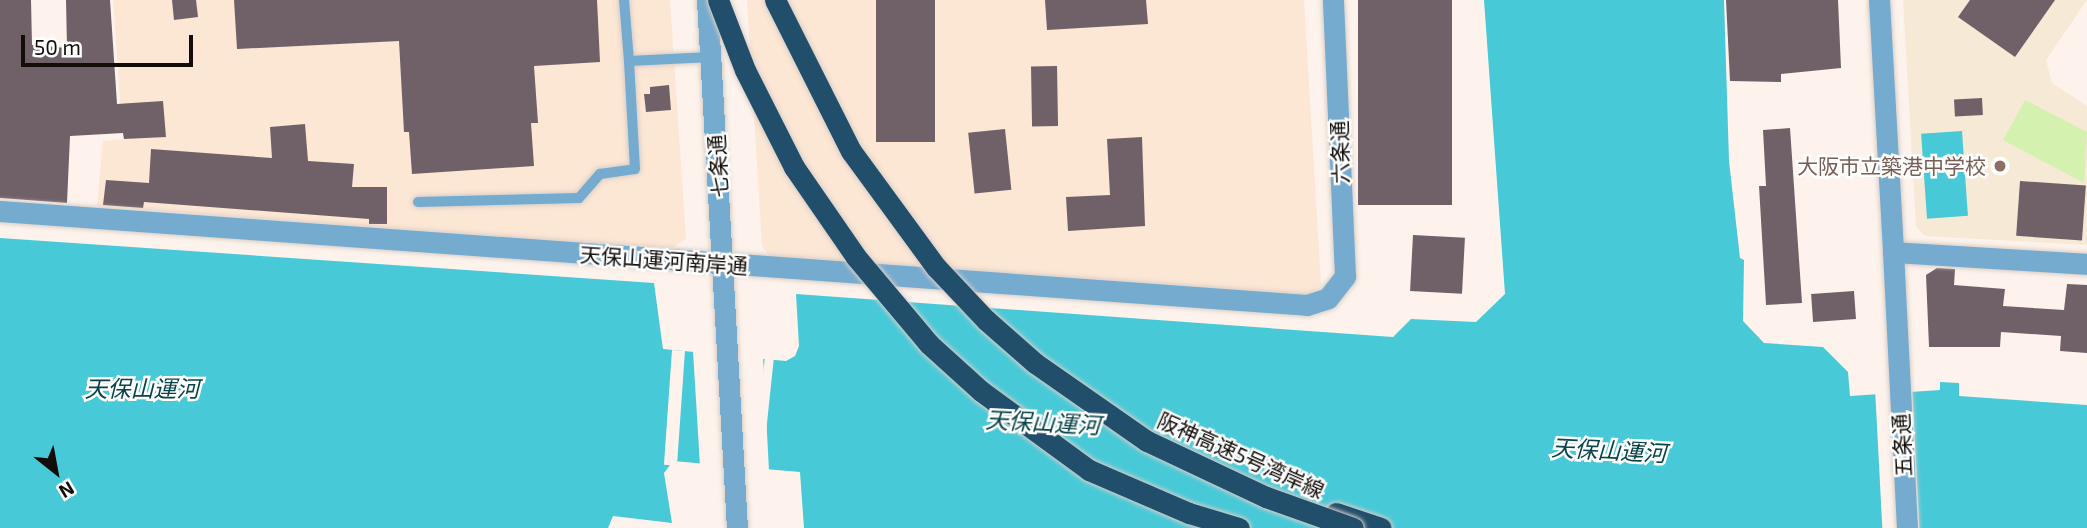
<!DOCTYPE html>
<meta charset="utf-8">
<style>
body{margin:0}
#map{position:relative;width:2087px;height:528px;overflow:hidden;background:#fdf3ec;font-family:"Exo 2","Noto Sans JP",sans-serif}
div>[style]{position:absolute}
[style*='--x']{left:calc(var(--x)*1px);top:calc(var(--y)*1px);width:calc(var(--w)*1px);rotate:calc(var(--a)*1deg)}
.built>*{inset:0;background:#fce6d4}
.education>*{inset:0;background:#f6e9d5}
.green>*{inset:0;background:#d5f1af}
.water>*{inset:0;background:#48c9d8;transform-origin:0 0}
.pier>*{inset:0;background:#fdf3ec;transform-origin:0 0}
.building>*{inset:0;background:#706068;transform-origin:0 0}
.roads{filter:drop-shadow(0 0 2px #d7cec8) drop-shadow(0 0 2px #d7cec8)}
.service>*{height:10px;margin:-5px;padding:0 5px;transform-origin:5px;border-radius:5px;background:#75abcf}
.minor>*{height:21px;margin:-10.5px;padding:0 10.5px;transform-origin:10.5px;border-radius:10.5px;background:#75abcf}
.tertiary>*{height:21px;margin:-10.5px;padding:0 10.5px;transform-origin:10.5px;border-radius:10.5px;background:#75abcf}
.motorway>*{height:21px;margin:-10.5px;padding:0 10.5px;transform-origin:10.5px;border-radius:10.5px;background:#214f6b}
.bridges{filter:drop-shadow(0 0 2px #d7cec8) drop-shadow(0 0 2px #d7cec8)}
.motorway-bridge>*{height:21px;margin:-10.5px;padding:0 10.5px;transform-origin:10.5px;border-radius:10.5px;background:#214f6b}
.dots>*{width:19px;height:19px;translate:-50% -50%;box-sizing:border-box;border:4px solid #fff;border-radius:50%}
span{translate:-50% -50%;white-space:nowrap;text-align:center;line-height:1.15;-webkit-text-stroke:5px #fff;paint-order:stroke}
.street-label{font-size:21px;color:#120d09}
.education-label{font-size:21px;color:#785e54}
.right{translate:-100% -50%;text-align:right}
.water-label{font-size:23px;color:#074349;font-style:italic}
.north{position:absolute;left:21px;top:437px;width:70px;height:70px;-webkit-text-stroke:5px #fff;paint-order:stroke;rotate:149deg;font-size:19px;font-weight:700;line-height:28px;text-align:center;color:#120d09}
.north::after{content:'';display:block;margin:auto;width:24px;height:32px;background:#120d09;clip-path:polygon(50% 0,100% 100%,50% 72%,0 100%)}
.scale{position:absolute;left:21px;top:35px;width:172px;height:32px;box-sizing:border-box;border:4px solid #120d09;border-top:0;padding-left:9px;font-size:21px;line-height:24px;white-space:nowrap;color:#120d09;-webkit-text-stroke:5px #fff;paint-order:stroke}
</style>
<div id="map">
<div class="built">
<div style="clip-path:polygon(113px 0,670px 0,686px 239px,671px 249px,97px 206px,103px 141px,123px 139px)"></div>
<div style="clip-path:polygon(747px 0,1304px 0,1321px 285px,1309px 295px,771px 258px,762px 246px)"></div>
</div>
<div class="education">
<div style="clip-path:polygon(1903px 0,2087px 0,2046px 60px,2052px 83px,2087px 106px,2087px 245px,1925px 236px,1916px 226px)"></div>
</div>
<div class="green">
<div style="clip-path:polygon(2025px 100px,2087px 132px,2084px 183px,2003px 140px)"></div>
</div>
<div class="water">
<div style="clip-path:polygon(1484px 0,1724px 0,1729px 161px,1740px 258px,1744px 260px,1743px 321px,1764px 343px,1823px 347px,1848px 372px,1850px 396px,1940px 390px,1940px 382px,1959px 383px,1959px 396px,2087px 405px,2087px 528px,804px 528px,800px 472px,673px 461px,664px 473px,672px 523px,613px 516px,608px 528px,0 528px,0 238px,654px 283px,663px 349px,786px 361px,795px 356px,799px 346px,796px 294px,1393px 337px,1411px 319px,1476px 322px,1505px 294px)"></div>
<div style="left:1962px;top:131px;width:85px;height:41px;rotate:86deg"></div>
</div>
<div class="pier">
<div style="left:672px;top:350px;width:13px;height:115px;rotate:4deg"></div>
<div style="clip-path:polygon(693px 351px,763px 356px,769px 471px,700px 466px)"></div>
<div style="left:765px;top:356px;width:9px;height:115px;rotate:6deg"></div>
<div style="left:1912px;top:387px;width:141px;height:37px;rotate:87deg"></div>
</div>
<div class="building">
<div style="clip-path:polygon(0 0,31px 0,32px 45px,67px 48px,66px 0,110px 0,117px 104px,163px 101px,166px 137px,124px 139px,123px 133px,70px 136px,67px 203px,0 198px)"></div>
<div style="clip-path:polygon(172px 0,196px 0,198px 17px,174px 20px)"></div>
<div style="clip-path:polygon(234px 0,597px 0,600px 62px,534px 66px,538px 123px,531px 123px,534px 166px,412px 174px,409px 132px,404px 132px,399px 41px,237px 49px)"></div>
<div style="left:876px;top:0;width:59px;height:142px"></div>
<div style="clip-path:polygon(1045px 0,1146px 0,1148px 24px,1047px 30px)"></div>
<div style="left:1358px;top:0;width:94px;height:205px"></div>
<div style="clip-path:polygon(1726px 0,1838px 0,1841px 68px,1781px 74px,1781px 82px,1730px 81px)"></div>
<div style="clip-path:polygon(1970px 0,2055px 0,2015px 57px,1958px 17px)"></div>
<div style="left:1057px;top:66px;width:60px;height:26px;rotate:89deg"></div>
<div style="clip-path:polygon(669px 85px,671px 110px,646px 112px,644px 94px,650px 94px,650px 87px)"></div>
<div style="left:1982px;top:98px;width:17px;height:28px;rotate:87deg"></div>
<div style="clip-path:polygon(305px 124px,308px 161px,354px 164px,352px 187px,387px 187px,387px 224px,369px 224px,369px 219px,144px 202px,143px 208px,103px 205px,106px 180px,149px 183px,151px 149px,272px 158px,270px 127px)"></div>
<div style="clip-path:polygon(1790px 128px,1802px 303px,1766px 305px,1759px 186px,1766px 186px,1763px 130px)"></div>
<div style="left:1005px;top:129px;width:61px;height:37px;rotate:84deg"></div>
<div style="clip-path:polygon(1142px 137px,1145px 226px,1068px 231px,1066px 197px,1110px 195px,1107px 139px)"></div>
<div style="left:2020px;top:181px;width:66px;height:55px;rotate:4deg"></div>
<div style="left:1413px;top:235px;width:52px;height:56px;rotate:3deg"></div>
<div style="clip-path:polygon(1937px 268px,1955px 269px,1954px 285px,2005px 289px,2003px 306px,2064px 310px,2067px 284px,2087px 285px,2087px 353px,2060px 351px,2061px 336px,2001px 332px,2000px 347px,1929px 347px,1926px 275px)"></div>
<div style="left:1854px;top:291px;width:28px;height:43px;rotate:86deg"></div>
</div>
<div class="roads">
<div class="service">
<div style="--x:624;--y:0;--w:61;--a:85.3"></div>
<div style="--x:629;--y:61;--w:82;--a:-2.8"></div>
<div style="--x:418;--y:202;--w:161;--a:-1.4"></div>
<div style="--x:579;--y:198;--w:32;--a:-49"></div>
<div style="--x:600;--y:174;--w:35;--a:-8"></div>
<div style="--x:635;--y:169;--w:108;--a:-93.2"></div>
</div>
<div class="minor">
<div style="--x:0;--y:211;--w:1310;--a:4.11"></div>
<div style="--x:1307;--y:305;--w:22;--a:-18"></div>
<div style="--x:1328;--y:298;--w:28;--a:-52"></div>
<div style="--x:1345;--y:276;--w:276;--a:-92.5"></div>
<div style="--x:1893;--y:252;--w:276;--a:87.1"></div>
</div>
<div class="tertiary">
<div style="--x:707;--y:0;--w:529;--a:86.75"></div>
<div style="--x:1879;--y:0;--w:252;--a:86.8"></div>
<div style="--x:1893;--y:252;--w:194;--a:3.5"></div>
</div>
<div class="motorway">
<div style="--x:1336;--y:513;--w:47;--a:18.4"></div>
</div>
</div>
<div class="bridges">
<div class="motorway-bridge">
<div style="--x:718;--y:0;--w:75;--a:68.9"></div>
<div style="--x:745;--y:70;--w:109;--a:63.2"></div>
<div style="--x:794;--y:167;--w:109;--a:55.4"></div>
<div style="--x:856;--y:257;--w:114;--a:50"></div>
<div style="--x:929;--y:344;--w:70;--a:42.1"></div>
<div style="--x:981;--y:391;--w:134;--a:36.2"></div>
<div style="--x:1089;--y:470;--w:109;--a:23.3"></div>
<div style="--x:1189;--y:513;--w:52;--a:16.7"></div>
<div style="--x:775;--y:0;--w:169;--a:63.3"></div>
<div style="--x:851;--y:151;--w:144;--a:53.8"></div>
<div style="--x:936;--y:267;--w:73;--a:46.7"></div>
<div style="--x:986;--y:320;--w:65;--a:41.3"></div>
<div style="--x:1035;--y:363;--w:136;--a:34.9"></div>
<div style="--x:1147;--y:441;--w:132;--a:25.2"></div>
<div style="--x:1266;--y:497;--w:92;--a:19.6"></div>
</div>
</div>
<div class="dots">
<div style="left:2000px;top:166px;background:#8d6e63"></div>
</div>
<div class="street-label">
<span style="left:1340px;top:152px;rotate:-92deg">六条通</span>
<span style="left:718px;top:166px;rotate:-94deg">七条通</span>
<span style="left:664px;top:260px;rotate:4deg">天保山運河南岸通</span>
<span style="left:1902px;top:445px;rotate:-93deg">五条通</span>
<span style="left:1241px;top:455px;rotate:24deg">阪神高速5号湾岸線</span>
</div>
<div class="education-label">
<span class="right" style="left:1986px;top:166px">大阪市立築港中学校</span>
</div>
<div class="water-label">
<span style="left:142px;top:388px">天保山運河</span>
<span style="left:1043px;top:422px;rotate:3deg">天保山運河</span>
<span style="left:1609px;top:450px;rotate:3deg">天保山運河</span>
</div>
<div class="north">N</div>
<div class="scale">50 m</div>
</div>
